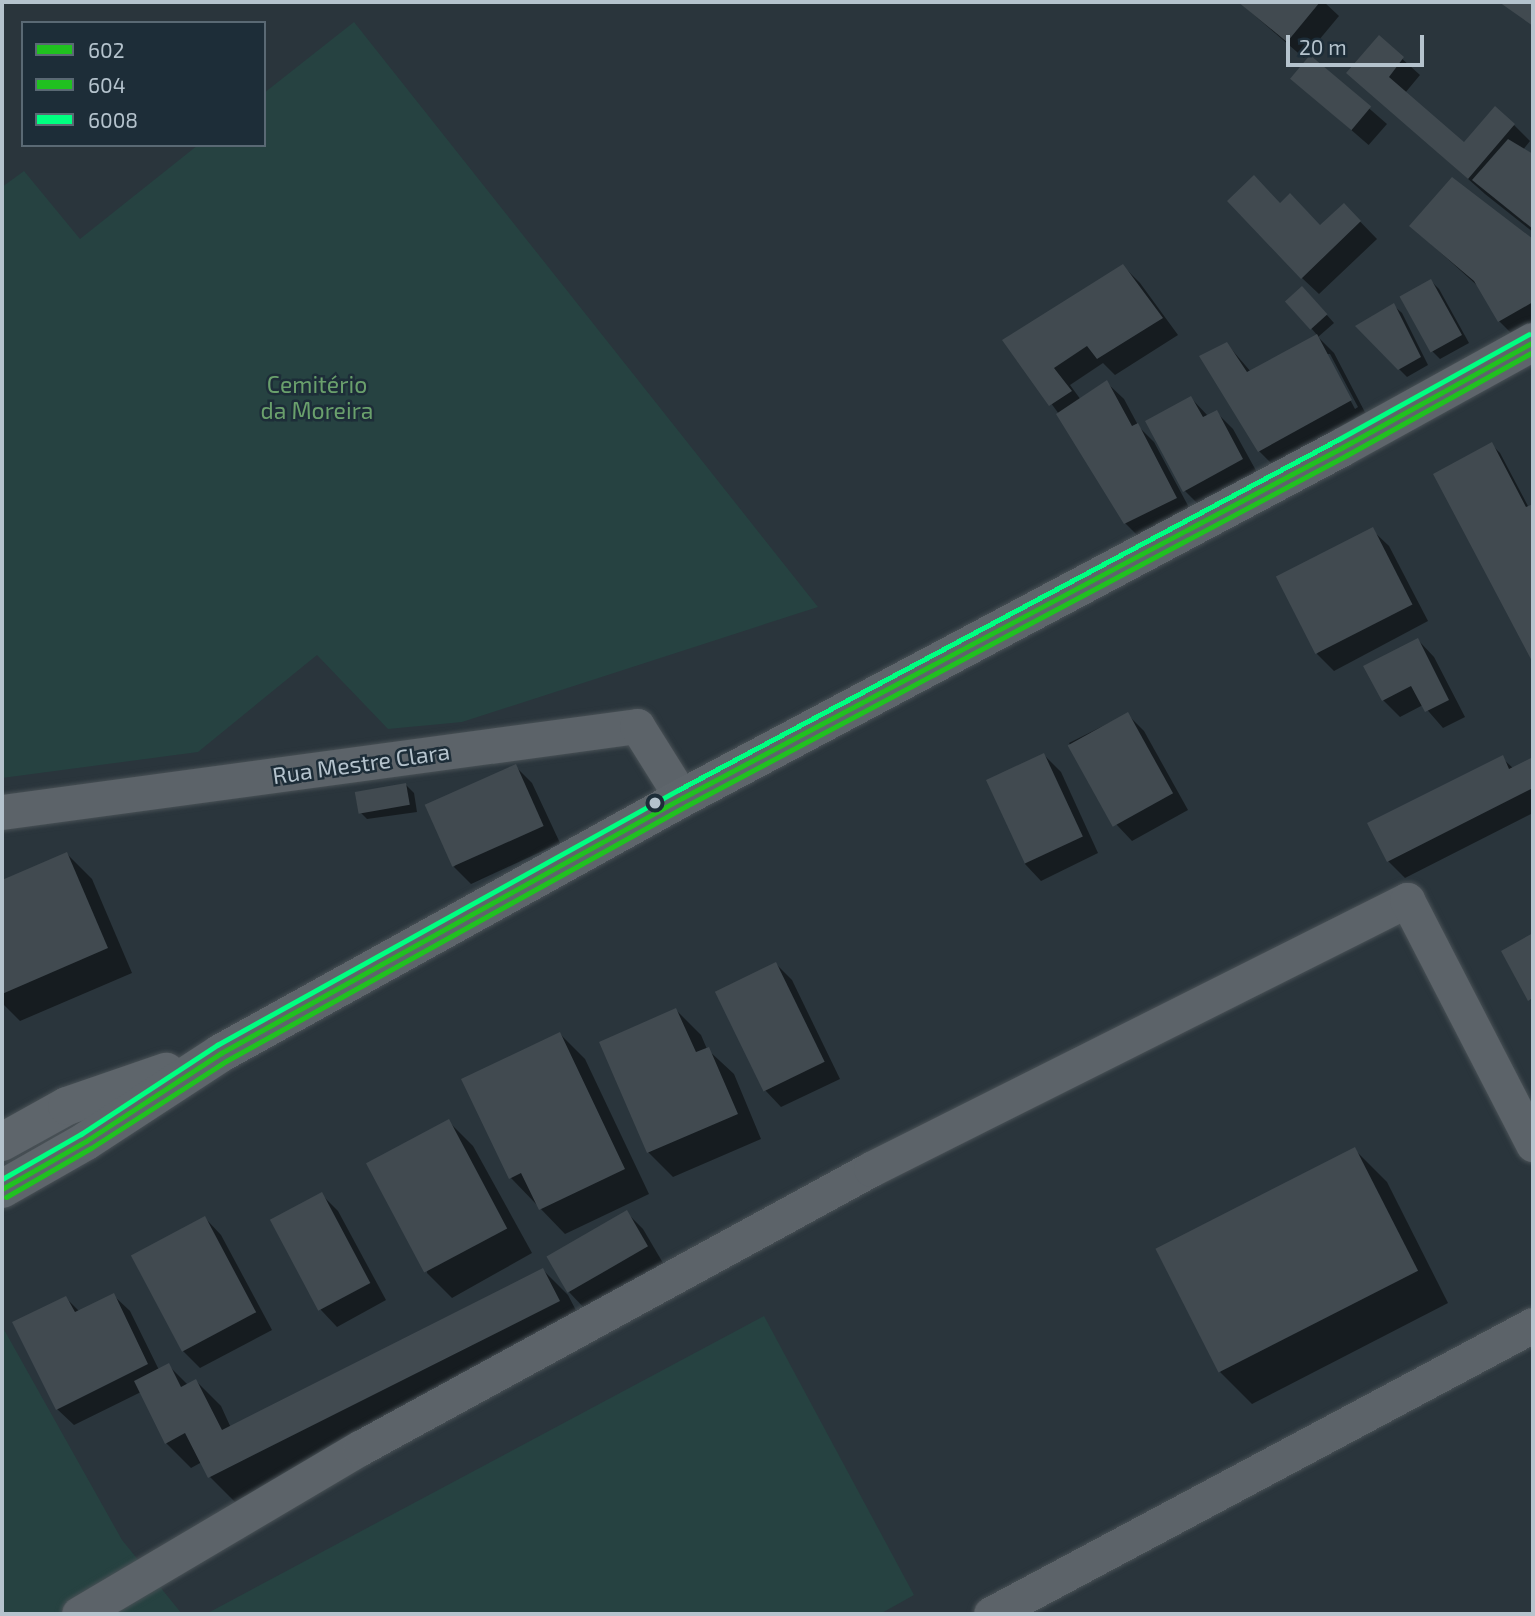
<!DOCTYPE html>
<meta charset="utf-8">
<style>
body{margin:0}
#map{position:relative;width:1535px;height:1616px;overflow:hidden;background:#2a353c;font-family:"Exo 2",sans-serif}
div>[style]{position:absolute}
[style*='--x']{left:calc(var(--x)*1px);top:calc(var(--y)*1px);width:calc(var(--w)*1px);rotate:calc(var(--a)*1deg)}
.green>*{inset:0;background:#264241}
.shadow>*{inset:0;background:#0007;transform-origin:0 0}
.building>*{inset:0;background:#414a50;transform-origin:0 0}
.roads{filter:drop-shadow(0 0 2px #495156) drop-shadow(0 0 2px #495156)}
.street>*{height:35px;margin:-17.5px;padding:0 17.5px;transform-origin:17.5px;border-radius:17.5px;background:#5c6369}
.primary>*{height:38px;margin:-19px;padding:0 19px;transform-origin:19px;border-radius:19px;background:#5e656b}
.bus-1>*{height:5px;margin:-2.5px;padding:0 2.5px;transform-origin:2.5px;border-radius:2.5px;background:#20c120}
.bus-2>*{height:5px;margin:-2.5px;padding:0 2.5px;transform-origin:2.5px;border-radius:2.5px;background:#20c120}
.bus-3>*{height:5px;margin:-2.5px;padding:0 2.5px;transform-origin:2.5px;border-radius:2.5px;background:#00ff80}
.dots>*{width:19px;height:19px;translate:-50% -50%;box-sizing:border-box;border:4px solid #1d2d38;border-radius:50%}
span{translate:-50% -50%;white-space:nowrap;text-align:center;line-height:1.15;-webkit-text-stroke:5px #1d2d38;paint-order:stroke}
.park-label{font-size:23px;color:#6aa06c}
.street-label{font-size:23px;color:#b5c3cd}
.frame{position:absolute;inset:0;border:4px solid #b5c3cd;pointer-events:none}
.legend{position:absolute;left:21px;top:21px;width:245px;height:126px;box-sizing:border-box;background:#1d2d38;border:2px solid #5a6974;margin:0;padding:9px 12px;list-style:none;font-size:21px;color:#b5c3cd}
.legend li{display:flex;align-items:center;gap:14px;height:35px}
.legend b{width:35px;border:2px solid #5a6974}
.scale{position:absolute;left:1286px;top:35px;width:138px;height:32px;box-sizing:border-box;border:4px solid #b5c3cd;border-top:0;padding-left:9px;font-size:21px;line-height:24px;white-space:nowrap;color:#b5c3cd;-webkit-text-stroke:5px #1d2d38;paint-order:stroke}
</style>
<div id="map">
<div class="green">
<div style="clip-path:polygon(354px 22px,818px 607px,462px 722px,388px 729px,317px 655px,198px 752px,2px 778px,2px 187px,24px 171px,80px 239px,198px 145px,264px 145px,264px 93px)"></div>
<div style="clip-path:polygon(764px 1316px,914px 1595px,880px 1614px,206px 1614px)"></div>
<div style="clip-path:polygon(2px 1326px,122px 1540px,182px 1614px,2px 1614px)"></div>
</div>
<div class="shadow">
<div style="clip-path:polygon(1239px 2px,1324px 2px,1339px 16px,1304px 58px)"></div>
<div style="clip-path:polygon(1379px 38px,1420px 75px,1405px 93px,1464px 144px,1514px 125px,1530px 141px,1522px 151px,1533px 157px,1533px 232px,1485px 194px,1349px 73px)"></div>
<div style="left:1310px;top:57px;width:102px;height:28px;rotate:41deg"></div>
<div style="clip-path:polygon(1453px 180px,1533px 242px,1533px 341px,1524px 346px,1499px 321px,1480px 288px,1411px 226px)"></div>
<div style="clip-path:polygon(1280px 205px,1321px 227px,1344px 205px,1377px 239px,1319px 294px,1302px 278px)"></div>
<div style="clip-path:polygon(1123px 266px,1140px 283px,1178px 335px,1115px 375px,1103px 363px,1070px 385px,1081px 400px,1107px 383px,1124px 399px,1139px 427px,1154px 442px,1193px 515px,1142px 540px,1125px 523px,1059px 414px,1005px 341px)"></div>
<div style="clip-path:polygon(1431px 281px,1439px 289px,1469px 343px,1440px 359px,1432px 351px)"></div>
<div style="clip-path:polygon(evenodd,1310px 296px,1334px 323px,1318px 337px,1334px 353px,1368px 418px,1276px 468px,1259px 451px,1227px 344px,1251px 372px,1318px 336px,1311px 328px,1310px 296px,1326px 354px,1330px 354px,1358px 407px,1355px 409px,1326px 354px)"></div>
<div style="clip-path:polygon(1394px 306px,1402px 313px,1428px 365px,1407px 377px,1357px 327px)"></div>
<div style="clip-path:polygon(1191px 398px,1208px 416px,1216px 412px,1233px 429px,1259px 476px,1201px 507px,1185px 491px)"></div>
<div style="clip-path:polygon(1492px 445px,1500px 453px,1529px 508px,1533px 506px,1533px 659px,1435px 475px)"></div>
<div style="clip-path:polygon(1372px 530px,1389px 546px,1428px 621px,1334px 671px,1317px 654px)"></div>
<div style="clip-path:polygon(1418px 640px,1434px 657px,1465px 717px,1443px 728px,1423px 705px,1400px 717px,1383px 700px)"></div>
<div style="clip-path:polygon(1127px 714px,1144px 731px,1188px 810px,1132px 841px,1116px 824px,1069px 743px)"></div>
<div style="clip-path:polygon(1044px 755px,1061px 772px,1098px 853px,1041px 881px,1025px 864px)"></div>
<div style="clip-path:polygon(1502px 758px,1514px 769px,1533px 759px,1533px 813px,1405px 878px,1388px 861px)"></div>
<div style="clip-path:polygon(515px 766px,532px 783px,560px 843px,471px 884px,454px 867px)"></div>
<div style="clip-path:polygon(405px 784px,414px 793px,417px 812px,367px 819px,359px 811px)"></div>
<div style="clip-path:polygon(67px 854px,92px 879px,132px 973px,20px 1021px,2px 1003px,2px 882px)"></div>
<div style="clip-path:polygon(1533px 935px,1533px 1004px,1503px 951px)"></div>
<div style="clip-path:polygon(776px 964px,792px 980px,840px 1079px,781px 1107px,765px 1090px)"></div>
<div style="clip-path:polygon(676px 1010px,701px 1035px,707px 1049px,734px 1074px,761px 1139px,673px 1177px,648px 1152px)"></div>
<div style="clip-path:polygon(560px 1034px,585px 1059px,649px 1194px,565px 1234px,511px 1178px)"></div>
<div style="clip-path:polygon(448px 1121px,473px 1146px,532px 1253px,452px 1298px,427px 1273px)"></div>
<div style="clip-path:polygon(1355px 1150px,1387px 1182px,1448px 1303px,1252px 1404px,1220px 1372px)"></div>
<div style="clip-path:polygon(321px 1194px,338px 1211px,386px 1300px,337px 1327px,321px 1310px,273px 1221px)"></div>
<div style="clip-path:polygon(626px 1212px,643px 1229px,663px 1263px,585px 1309px,569px 1292px)"></div>
<div style="clip-path:polygon(205px 1218px,221px 1235px,272px 1330px,200px 1368px,183px 1351px)"></div>
<div style="clip-path:polygon(543px 1270px,568px 1295px,584px 1326px,235px 1502px,210px 1477px,202px 1462px,191px 1468px,166px 1443px,141px 1392px,74px 1425px,57px 1409px,66px 1298px,79px 1311px,113px 1295px,130px 1311px,159px 1370px,168px 1365px,188px 1385px,196px 1381px,221px 1406px,231px 1428px)"></div>
</div>
<div class="building">
<div style="clip-path:polygon(1238px 2px,1320px 2px,1287px 42px)"></div>
<div style="clip-path:polygon(1499px 2px,1533px 2px,1533px 26px)"></div>
<div style="clip-path:polygon(1379px 35px,1404px 57px,1389px 77px,1464px 142px,1495px 106px,1515px 124px,1468px 179px,1346px 73px)"></div>
<div style="left:1310px;top:55px;width:80px;height:31px;rotate:40deg"></div>
<div style="clip-path:polygon(1508px 139px,1533px 154px,1533px 229px,1472px 180px)"></div>
<div style="clip-path:polygon(1254px 175px,1280px 203px,1290px 193px,1320px 225px,1344px 203px,1361px 221px,1301px 279px,1227px 201px)"></div>
<div style="clip-path:polygon(1452px 177px,1533px 239px,1533px 302px,1498px 322px,1474px 281px,1409px 226px)"></div>
<div style="clip-path:polygon(1123px 264px,1163px 318px,1097px 359px,1087px 346px,1054px 368px,1072px 391px,1049px 406px,1002px 340px)"></div>
<div style="left:1431px;top:279px;width:64px;height:36px;rotate:61deg"></div>
<div style="left:1302px;top:286px;width:38px;height:23px;rotate:48deg"></div>
<div style="clip-path:polygon(1394px 303px,1421px 357px,1398px 370px,1355px 326px)"></div>
<div style="clip-path:polygon(1317px 334px,1352px 400px,1258px 452px,1199px 356px,1227px 342px,1247px 372px)"></div>
<div style="clip-path:polygon(1107px 380px,1132px 426px,1138px 423px,1177px 498px,1124px 524px,1056px 414px)"></div>
<div style="clip-path:polygon(1191px 396px,1203px 417px,1217px 410px,1243px 459px,1183px 492px,1145px 421px)"></div>
<div style="clip-path:polygon(1492px 442px,1526px 507px,1533px 504px,1533px 663px,1433px 474px)"></div>
<div style="left:1373px;top:527px;width:87px;height:109px;rotate:63deg"></div>
<div style="clip-path:polygon(1418px 638px,1449px 700px,1425px 712px,1411px 686px,1382px 701px,1363px 666px)"></div>
<div style="left:1128px;top:712px;width:93px;height:69px;rotate:61deg"></div>
<div style="left:1044px;top:753px;width:92px;height:64px;rotate:65deg"></div>
<div style="clip-path:polygon(1503px 755px,1509px 769px,1533px 757px,1533px 788px,1387px 862px,1367px 823px)"></div>
<div style="left:516px;top:764px;width:68px;height:100px;rotate:66deg"></div>
<div style="left:406px;top:783px;width:22px;height:52px;rotate:80deg"></div>
<div style="clip-path:polygon(67px 852px,108px 948px,2px 994px,2px 880px)"></div>
<div style="clip-path:polygon(1533px 933px,1533px 998px,1528px 1001px,1501px 951px)"></div>
<div style="left:776px;top:962px;width:111px;height:68px;rotate:64deg"></div>
<div style="clip-path:polygon(676px 1008px,696px 1052px,709px 1047px,738px 1114px,647px 1153px,599px 1042px)"></div>
<div style="clip-path:polygon(560px 1032px,625px 1169px,539px 1210px,521px 1173px,509px 1179px,461px 1079px)"></div>
<div style="left:449px;top:1119px;width:124px;height:94px;rotate:62deg"></div>
<div style="left:1355px;top:1147px;width:139px;height:224px;rotate:63deg"></div>
<div style="left:322px;top:1192px;width:103px;height:59px;rotate:62deg"></div>
<div style="left:627px;top:1210px;width:42px;height:93px;rotate:60deg"></div>
<div style="left:205px;top:1216px;width:109px;height:84px;rotate:62deg"></div>
<div style="clip-path:polygon(543px 1268px,560px 1301px,208px 1478px,185px 1433px,165px 1444px,134px 1381px,169px 1363px,181px 1387px,196px 1379px,222px 1430px)"></div>
<div style="clip-path:polygon(114px 1293px,148px 1364px,56px 1410px,12px 1322px,66px 1296px,75px 1312px)"></div>
</div>
<div class="roads">
<div class="street">
<div style="--x:2;--y:812;--w:641;--a:-7.71"></div>
<div style="--x:637;--y:726;--w:85;--a:58"></div>
<div style="--x:79;--y:1614;--w:326;--a:-30.6"></div>
<div style="--x:360;--y:1448;--w:582;--a:-28.63"></div>
<div style="--x:871;--y:1169;--w:600;--a:-26.65"></div>
<div style="--x:1407;--y:900;--w:275;--a:62.7"></div>
<div style="--x:991;--y:1614;--w:614;--a:-28.07"></div>
</div>
<div class="primary">
<div style="--x:2;--y:1142;--w:74;--a:-29"></div>
<div style="--x:67;--y:1106;--w:105;--a:-19"></div>
<div style="--x:2;--y:1189;--w:97;--a:-29.7"></div>
<div style="--x:86;--y:1141;--w:161;--a:-33.1"></div>
<div style="--x:221;--y:1053;--w:527;--a:-28.95"></div>
<div style="--x:682;--y:798;--w:748;--a:-27.97"></div>
<div style="--x:1343;--y:447;--w:217;--a:-28.9"></div>
</div>
</div>
<div class="bus-1">
<div style="--x:2;--y:1189;--w:97;--a:-29.7"></div>
<div style="--x:86;--y:1141;--w:161;--a:-33.1"></div>
<div style="--x:221;--y:1053;--w:527;--a:-28.95"></div>
<div style="--x:682;--y:798;--w:748;--a:-27.97"></div>
<div style="--x:1343;--y:447;--w:217;--a:-28.9"></div>
</div>
<div class="bus-2">
<div style="--x:6;--y:1197;--w:98;--a:-30"></div>
<div style="--x:91;--y:1148;--w:161;--a:-32.8"></div>
<div style="--x:226;--y:1061;--w:526;--a:-29"></div>
<div style="--x:686;--y:806;--w:748;--a:-27.97"></div>
<div style="--x:1347;--y:455;--w:213;--a:-29"></div>
</div>
<div class="bus-3">
<div style="--x:2;--y:1179;--w:91;--a:-29.7"></div>
<div style="--x:81;--y:1134;--w:163;--a:-33.2"></div>
<div style="--x:217;--y:1045;--w:527;--a:-28.95"></div>
<div style="--x:678;--y:790;--w:748;--a:-27.97"></div>
<div style="--x:1339;--y:439;--w:217;--a:-28.9"></div>
</div>
<div class="dots">
<div style="left:655px;top:803px;background:#b5c3cd"></div>
</div>
<div class="park-label">
<span style="left:317px;top:397px">Cemitério<br>da Moreira</span>
</div>
<div class="street-label">
<span style="left:361px;top:763px;rotate:-8deg">Rua Mestre Clara</span>
</div>
<div class="frame"></div>
<ul class="legend">
<li><b style="height:9px;background:#20c120"></b>602</li>
<li><b style="height:9px;background:#20c120"></b>604</li>
<li><b style="height:9px;background:#00ff80"></b>6008</li>
</ul>
<div class="scale">20 m</div>
</div>
